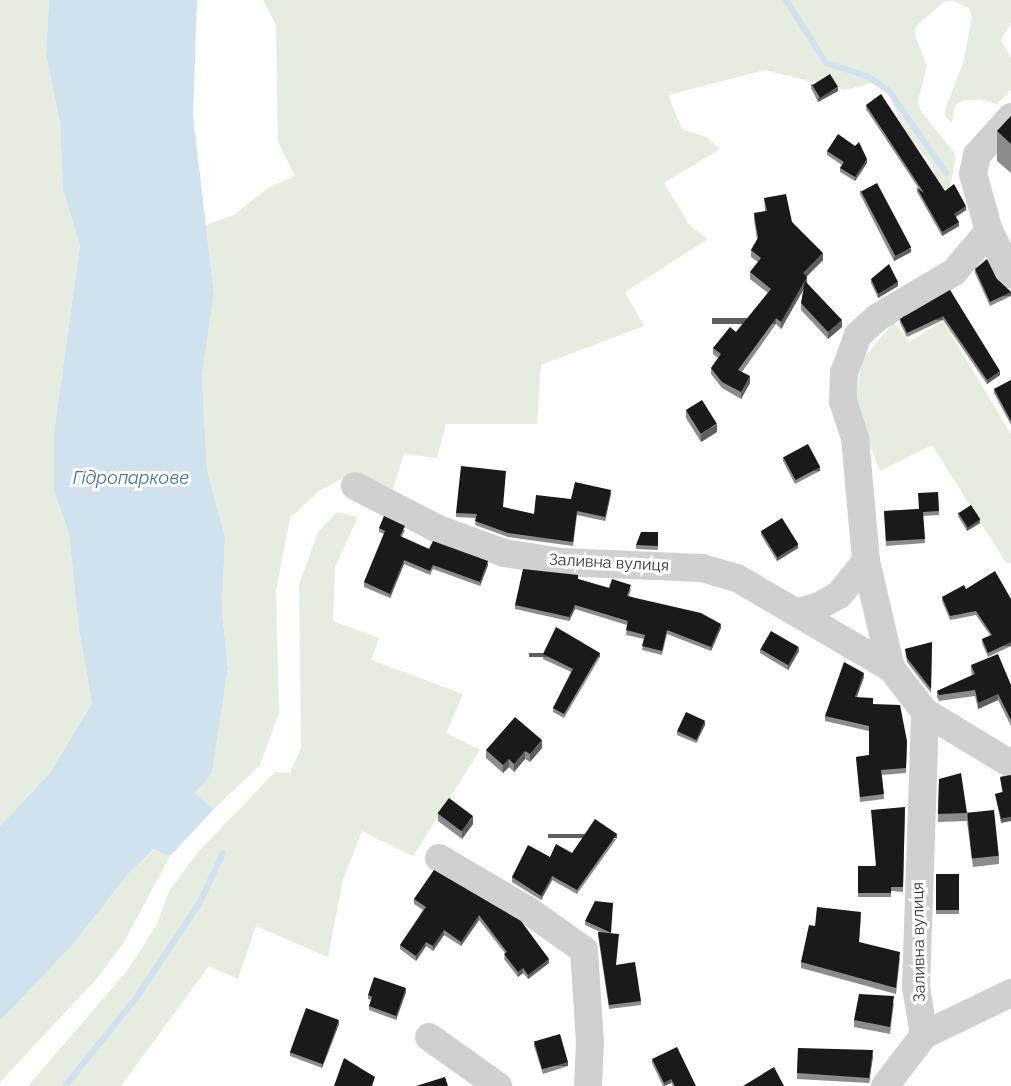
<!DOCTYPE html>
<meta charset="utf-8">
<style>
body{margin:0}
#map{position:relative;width:1011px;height:1086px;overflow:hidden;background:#fff;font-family:Raleway,sans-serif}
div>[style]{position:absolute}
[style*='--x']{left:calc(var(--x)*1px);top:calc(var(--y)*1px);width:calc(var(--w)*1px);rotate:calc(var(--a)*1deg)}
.green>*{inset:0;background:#e6ecdf}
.water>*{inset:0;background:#cfe2ee}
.stream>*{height:6px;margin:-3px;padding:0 3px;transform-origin:3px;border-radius:3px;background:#cfe2ee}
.minor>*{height:28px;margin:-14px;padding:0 14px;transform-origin:14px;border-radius:14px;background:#d0d0d0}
.wall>*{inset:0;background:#8c8c8c;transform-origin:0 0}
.shaded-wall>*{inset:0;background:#5f5f5f;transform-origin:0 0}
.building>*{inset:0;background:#1a1a1a;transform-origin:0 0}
span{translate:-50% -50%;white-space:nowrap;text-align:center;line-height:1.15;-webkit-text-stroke:6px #fff;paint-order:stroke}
.street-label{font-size:16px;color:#333}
.water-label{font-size:18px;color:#3f7597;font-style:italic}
</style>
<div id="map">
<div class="green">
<div style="clip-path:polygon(0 0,49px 0,46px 55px,60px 123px,63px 190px,80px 245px,54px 433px,54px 491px,69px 534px,79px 630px,92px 703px,50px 773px,0 826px)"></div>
<div style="clip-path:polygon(263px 0,1011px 0,1011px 23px,1001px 40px,1011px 58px,1011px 90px,997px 104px,980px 99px,962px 101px,955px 106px,952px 123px,945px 116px,946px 107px,963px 63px,972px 17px,969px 8px,953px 1px,944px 2px,916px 26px,915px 35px,927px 66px,918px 101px,920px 110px,956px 155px,950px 187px,956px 189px,945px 189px,934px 181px,933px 165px,904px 133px,889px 91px,872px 83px,845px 90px,765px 70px,668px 95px,682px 129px,706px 137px,720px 149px,664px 183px,690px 226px,708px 239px,625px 292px,644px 326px,541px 365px,537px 424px,446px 424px,437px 458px,404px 454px,390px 498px,347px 476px,319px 491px,290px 518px,276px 591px,279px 713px,260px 765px,214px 809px,195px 793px,212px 772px,228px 668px,222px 611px,225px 537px,207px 470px,202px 375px,214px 294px,206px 225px,234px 215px,268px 188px,295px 176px,278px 142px,276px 25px)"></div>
<div style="clip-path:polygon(943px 321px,1011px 434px,1011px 563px,1006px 563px,932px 445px,880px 471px,856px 411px,861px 361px,894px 322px,909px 342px)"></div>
<div style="clip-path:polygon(337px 512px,358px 517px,335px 567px,333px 621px,379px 638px,371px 660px,463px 694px,446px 733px,480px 750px,413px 856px,362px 831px,343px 880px,328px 957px,256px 926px,238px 979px,209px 966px,121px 1086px,28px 1086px,127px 971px,157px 924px,169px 891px,199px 851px,275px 772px,290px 773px,301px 748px,299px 585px,318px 532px)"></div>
<div style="clip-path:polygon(155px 849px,170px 856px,124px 942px,99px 976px,0 1082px,0 1021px,75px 942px,127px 875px)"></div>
</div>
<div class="water">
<div style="clip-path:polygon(49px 0,197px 0,193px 116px,214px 294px,202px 375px,207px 470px,225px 537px,222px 611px,228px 668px,212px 773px,195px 793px,214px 809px,170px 856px,154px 849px,127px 875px,75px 942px,0 1021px,0 826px,50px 773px,92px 703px,79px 630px,69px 534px,54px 491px,54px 433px,80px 245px,63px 190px,60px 123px,46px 55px)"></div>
</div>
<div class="stream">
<div style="--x:786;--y:0;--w:75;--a:57.6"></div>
<div style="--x:826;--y:63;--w:43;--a:17.6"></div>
<div style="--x:867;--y:76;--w:27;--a:34"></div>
<div style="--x:889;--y:91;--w:100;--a:55.2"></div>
<div style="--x:65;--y:1086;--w:113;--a:-51.1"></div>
<div style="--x:136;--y:998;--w:115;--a:-56.3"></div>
<div style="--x:200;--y:902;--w:54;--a:-64.9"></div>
</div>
<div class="minor">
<div style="--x:1011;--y:117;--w:51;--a:131.8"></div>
<div style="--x:977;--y:155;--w:19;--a:102"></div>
<div style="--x:973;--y:174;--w:59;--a:74.3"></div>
<div style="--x:989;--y:231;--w:49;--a:63.4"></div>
<div style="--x:355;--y:486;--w:93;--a:27.4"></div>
<div style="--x:438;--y:529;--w:70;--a:20"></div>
<div style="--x:504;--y:553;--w:58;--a:9"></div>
<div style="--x:561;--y:562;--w:141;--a:2.4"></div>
<div style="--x:702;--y:568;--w:36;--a:16"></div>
<div style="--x:737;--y:578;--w:178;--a:30.3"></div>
<div style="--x:891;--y:668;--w:56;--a:52.3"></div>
<div style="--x:925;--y:712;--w:100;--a:31.2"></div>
<div style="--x:797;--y:612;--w:21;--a:-14"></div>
<div style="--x:817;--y:607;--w:26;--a:-29"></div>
<div style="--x:840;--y:594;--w:42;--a:-51.8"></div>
<div style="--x:891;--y:668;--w:110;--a:-103.2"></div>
<div style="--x:866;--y:561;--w:123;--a:-95.1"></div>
<div style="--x:855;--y:438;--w:39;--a:-108"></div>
<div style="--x:843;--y:401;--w:28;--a:-88"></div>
<div style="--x:844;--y:373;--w:40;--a:-69.8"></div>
<div style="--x:858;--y:335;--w:27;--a:-42"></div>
<div style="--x:878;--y:317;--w:88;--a:-30.6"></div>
<div style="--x:954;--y:272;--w:54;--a:-49.5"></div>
<div style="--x:439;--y:858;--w:101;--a:30.4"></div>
<div style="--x:526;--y:909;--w:71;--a:35.3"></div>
<div style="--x:584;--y:950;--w:92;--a:86.3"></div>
<div style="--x:590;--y:1042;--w:44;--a:92.6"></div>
<div style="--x:924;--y:1035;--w:97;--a:-25.8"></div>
<div style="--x:429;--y:1037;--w:85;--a:35.4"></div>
<div style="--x:885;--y:1086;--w:64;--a:-52.6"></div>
<div style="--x:924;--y:1035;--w:49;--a:-99.5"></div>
<div style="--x:916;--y:987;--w:275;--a:-88.1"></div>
</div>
<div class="wall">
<div style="clip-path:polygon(811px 84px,838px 91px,818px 102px,811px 88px)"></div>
<div style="clip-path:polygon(866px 105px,945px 191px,966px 210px,956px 217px,959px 226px,942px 236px,917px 192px,917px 188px,919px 189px,866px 109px)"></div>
<div style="clip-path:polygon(1011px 116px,1011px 173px,997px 161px,997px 131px)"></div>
<div style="clip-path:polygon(827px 151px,867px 163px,855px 181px,840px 172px,840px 168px,842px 165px,827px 155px)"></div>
<div style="clip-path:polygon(860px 190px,911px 252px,894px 261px,860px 194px)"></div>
<div style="clip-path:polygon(764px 198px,792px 222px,823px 260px,807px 276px,807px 283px,842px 327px,828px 339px,801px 310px,801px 303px,804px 289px,781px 329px,776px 324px,742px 372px,750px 383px,741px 399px,722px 388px,711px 374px,711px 368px,718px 358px,713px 354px,713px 348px,736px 332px,768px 293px,750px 279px,750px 272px,758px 262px,751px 257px,751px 250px,757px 239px,754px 220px,754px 213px,765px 211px)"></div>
<div style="clip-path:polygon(975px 269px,997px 279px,1011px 292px,1011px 296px,990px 306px,975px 273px)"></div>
<div style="clip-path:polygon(871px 279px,898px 286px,878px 298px,871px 283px)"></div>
<div style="clip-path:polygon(950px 290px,1000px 375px,987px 384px,943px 320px,907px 337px,900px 323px,900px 319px)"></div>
<div style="clip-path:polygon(1011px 380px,1011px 425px,994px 393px,994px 389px)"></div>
<div style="clip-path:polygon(686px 410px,717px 432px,701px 442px,686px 418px)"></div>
<div style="clip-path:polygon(783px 457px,820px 471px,795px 484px,783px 461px)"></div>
<div style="clip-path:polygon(938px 492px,939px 515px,923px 516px,925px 543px,886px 546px,884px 511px,918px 509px)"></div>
<div style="clip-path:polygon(611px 494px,605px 521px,577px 515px,573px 546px,508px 537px,475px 525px,476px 518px,456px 517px,456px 513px,503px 507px,534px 514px,571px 499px)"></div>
<div style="clip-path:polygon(958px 512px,980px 523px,967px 531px,958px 516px)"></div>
<div style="clip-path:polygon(379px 528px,405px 530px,402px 537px,429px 549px,488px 565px,480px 586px,433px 569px,430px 575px,404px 564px,390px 598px,364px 587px,364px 582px,384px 534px,379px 532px)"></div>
<div style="clip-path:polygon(761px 531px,798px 548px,777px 561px,761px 535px)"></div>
<div style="clip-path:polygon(658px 532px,658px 550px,636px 549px,636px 545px)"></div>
<div style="clip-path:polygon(578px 579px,609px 588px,631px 589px,629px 596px,721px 628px,711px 651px,667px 634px,662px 655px,642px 650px,644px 639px,626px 635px,627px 625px,575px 609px,569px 621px,515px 609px,515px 605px)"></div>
<div style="clip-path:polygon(942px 597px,1011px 599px,1011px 646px,988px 657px,982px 643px,982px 639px,990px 635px,976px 615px,950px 620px,942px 601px)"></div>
<div style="clip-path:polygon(932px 642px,931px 693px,907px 662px,905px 649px)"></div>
<div style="clip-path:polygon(760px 649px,799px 651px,788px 670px,760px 653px)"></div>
<div style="clip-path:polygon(543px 654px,600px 657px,564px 718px,553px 712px,553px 708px,571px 672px,543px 659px)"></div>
<div style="clip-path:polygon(971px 665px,1011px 685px,1011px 726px,998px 700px,978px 709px,975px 696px,939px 701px,937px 697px,937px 691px,972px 675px,971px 671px)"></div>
<div style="clip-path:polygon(864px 677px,857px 697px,873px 704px,907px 741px,906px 773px,882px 775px,884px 799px,860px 802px,856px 757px,869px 755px,869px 731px,825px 721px,825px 716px)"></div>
<div style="clip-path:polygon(705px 725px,696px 743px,677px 735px,677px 731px)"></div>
<div style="clip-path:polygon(542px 748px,530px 762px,525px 759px,514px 772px,509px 767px,503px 773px,486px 758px,486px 750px)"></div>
<div style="clip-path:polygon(1011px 775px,1001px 823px,995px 794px,1002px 792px,1000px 777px)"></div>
<div style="clip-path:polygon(939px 779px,967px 813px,967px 821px,938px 822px)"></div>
<div style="clip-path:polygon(905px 807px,903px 892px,891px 891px,891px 897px,858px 897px,858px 866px,875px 866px)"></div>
<div style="clip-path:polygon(438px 813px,473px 824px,462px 839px,438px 821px)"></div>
<div style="clip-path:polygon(967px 814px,999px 856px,999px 864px,973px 867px,967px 822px)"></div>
<div style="clip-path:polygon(617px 838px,577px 894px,552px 880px,541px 900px,512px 882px,512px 877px,550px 857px,572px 853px)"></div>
<div style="clip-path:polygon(434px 870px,549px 963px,528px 979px,523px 973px,518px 977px,504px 959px,505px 953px,479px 920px,461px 946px,444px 935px,433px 951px,426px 946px,416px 961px,400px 949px,400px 945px,423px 910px,414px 904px,414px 899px)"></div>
<div style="left:936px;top:874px;width:23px;height:40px"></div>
<div style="clip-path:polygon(861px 917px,859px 942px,900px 958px,896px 994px,801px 968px,801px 962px,815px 926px)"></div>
<div style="clip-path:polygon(585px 921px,611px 933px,616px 965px,641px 1001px,641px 1005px,609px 1009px,598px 936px,598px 932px,600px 932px,585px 925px)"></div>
<div style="clip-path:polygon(406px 992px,396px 1020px,369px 1010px,369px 1006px,371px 1000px,368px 999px,368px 995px)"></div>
<div style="clip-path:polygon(894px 1003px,890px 1034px,854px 1027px,854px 1020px)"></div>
<div style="clip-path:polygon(339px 1024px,322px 1068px,290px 1056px,290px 1052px)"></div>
<div style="clip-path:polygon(534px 1042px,568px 1066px,543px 1074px,534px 1046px)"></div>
<div style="clip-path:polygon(798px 1048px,873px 1056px,869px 1083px,797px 1079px)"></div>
<div style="clip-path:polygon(652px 1059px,696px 1086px,673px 1086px,671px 1083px,663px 1086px,652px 1063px)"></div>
</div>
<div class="shaded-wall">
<div style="clip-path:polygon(838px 87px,838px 91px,818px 102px,818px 98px)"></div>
<div style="clip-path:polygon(867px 159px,867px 163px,855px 181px,855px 177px)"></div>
<div style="clip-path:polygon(966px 206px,966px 210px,954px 218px,954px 214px)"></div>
<div style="clip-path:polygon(959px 222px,959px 226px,942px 236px,942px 232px)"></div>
<div style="clip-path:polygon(911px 248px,911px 252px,894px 261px,894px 257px)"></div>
<div style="clip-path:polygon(823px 253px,823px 260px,803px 280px,803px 273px)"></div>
<div style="clip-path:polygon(807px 277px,807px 283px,781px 329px,781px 322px)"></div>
<div style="clip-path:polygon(898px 282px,898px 286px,878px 298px,878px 294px)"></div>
<div style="left:1011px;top:292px;width:4px;height:23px;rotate:90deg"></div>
<div style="left:943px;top:316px;width:4px;height:40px;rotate:90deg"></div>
<div style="left:776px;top:318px;width:6px;height:64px;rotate:90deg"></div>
<div style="clip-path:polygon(842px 320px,842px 327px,828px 339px,828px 332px)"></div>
<div style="clip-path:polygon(1000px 371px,1000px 375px,987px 384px,987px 380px)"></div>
<div style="clip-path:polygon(750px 376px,750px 383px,741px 399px,741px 392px)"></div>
<div style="clip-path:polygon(717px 424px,717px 432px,701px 442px,701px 434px)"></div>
<div style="left:820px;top:467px;width:4px;height:28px;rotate:90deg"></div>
<div style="clip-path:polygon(611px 490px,611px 494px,605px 521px,605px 517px)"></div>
<div style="clip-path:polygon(980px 519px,980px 523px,967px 531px,967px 527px)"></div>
<div style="clip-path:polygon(798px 544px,798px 548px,777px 561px,777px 557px)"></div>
<div style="clip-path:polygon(404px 560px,404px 564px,390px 598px,390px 594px)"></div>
<div style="clip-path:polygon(488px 561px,488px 565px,480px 586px,480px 582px)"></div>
<div style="clip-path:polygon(575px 605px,575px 609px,569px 621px,569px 617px)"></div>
<div style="clip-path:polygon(721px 624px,721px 628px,711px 651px,711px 647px)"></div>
<div style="left:1011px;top:642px;width:4px;height:25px;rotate:90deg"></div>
<div style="clip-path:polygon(799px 647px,799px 651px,788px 670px,788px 666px)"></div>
<div style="left:600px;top:653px;width:4px;height:71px;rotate:90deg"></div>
<div style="clip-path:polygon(864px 673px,864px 677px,855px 701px,855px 697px)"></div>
<div style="clip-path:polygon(998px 694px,998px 700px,978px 709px,978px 703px)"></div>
<div style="clip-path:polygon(705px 721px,705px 725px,696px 743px,696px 739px)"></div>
<div style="clip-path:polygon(542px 740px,542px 748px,530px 762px,530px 754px)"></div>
<div style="clip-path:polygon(525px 751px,525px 759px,514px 772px,514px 764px)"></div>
<div style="clip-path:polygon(509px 759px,509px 767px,503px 773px,503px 765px)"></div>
<div style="clip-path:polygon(473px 816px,473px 824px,462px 839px,462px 831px)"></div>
<div style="clip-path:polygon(1011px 817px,1011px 821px,1001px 823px,1001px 819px)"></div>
<div style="left:617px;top:834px;width:4px;height:69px;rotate:90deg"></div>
<div style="clip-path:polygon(552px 876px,552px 880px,541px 900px,541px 896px)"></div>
<div style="clip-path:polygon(479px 915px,479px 920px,461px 946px,461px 942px)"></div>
<div style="clip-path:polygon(444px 930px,444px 935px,433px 951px,433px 946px)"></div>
<div style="clip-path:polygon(426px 942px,426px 946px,416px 961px,416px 956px)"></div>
<div style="clip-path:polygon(549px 959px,549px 963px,528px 979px,528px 975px)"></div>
<div style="clip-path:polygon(523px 968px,523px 973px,518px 977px,518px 972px)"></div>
<div style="clip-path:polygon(406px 988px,406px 992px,396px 1020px,396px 1016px)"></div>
<div style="clip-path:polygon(339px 1020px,339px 1024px,322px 1068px,322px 1064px)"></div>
<div style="clip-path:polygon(873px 1050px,873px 1056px,869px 1083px,869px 1078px)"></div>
<div style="left:568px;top:1062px;width:4px;height:26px;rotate:90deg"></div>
<div style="clip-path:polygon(671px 1079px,671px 1083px,664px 1086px,664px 1083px)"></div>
</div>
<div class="building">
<div style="left:830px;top:74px;width:15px;height:21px;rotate:58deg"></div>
<div style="clip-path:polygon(881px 94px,945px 191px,954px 184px,966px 206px,954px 214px,959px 222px,942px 232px,917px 188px,924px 193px,866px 105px)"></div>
<div style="clip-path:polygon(1011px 116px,1011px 144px,997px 131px)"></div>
<div style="clip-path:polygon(838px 134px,855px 146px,859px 142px,867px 159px,855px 177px,840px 168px,844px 162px,827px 151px)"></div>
<div style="left:877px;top:183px;width:73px;height:18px;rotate:62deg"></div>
<div style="clip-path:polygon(786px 194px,792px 222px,823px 253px,803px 273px,807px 277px,781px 322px,776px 318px,738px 370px,750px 376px,741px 392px,722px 382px,711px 368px,721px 354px,713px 348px,730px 327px,736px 332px,771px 289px,750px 272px,761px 258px,751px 250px,758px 238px,754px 213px,767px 211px,764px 198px)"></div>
<div style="clip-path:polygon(987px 259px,997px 279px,1011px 292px,990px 302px,975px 269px)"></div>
<div style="clip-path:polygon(889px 264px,898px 282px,878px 294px,871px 279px)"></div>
<div style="clip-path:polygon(805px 281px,842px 320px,828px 332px,801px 303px)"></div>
<div style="clip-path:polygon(950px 290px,1000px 371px,987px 380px,943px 316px,907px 333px,900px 319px)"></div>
<div style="clip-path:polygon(1011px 380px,1011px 421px,994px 389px)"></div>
<div style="left:702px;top:400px;width:28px;height:19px;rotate:58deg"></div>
<div style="left:808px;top:444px;width:26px;height:28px;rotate:62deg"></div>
<div style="clip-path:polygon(461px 466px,506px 471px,503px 507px,534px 514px,536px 495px,571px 499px,575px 482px,611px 490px,605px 517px,577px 511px,573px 542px,508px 533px,475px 521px,477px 514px,456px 513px)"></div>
<div style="clip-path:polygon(938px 492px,939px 511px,923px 512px,925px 539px,886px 541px,884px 511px,919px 509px,918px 493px)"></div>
<div style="left:971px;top:505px;width:17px;height:15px;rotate:57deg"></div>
<div style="clip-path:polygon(384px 516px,405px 526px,400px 536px,429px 549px,433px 541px,488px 561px,480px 582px,433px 565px,430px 571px,404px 560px,390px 594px,364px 582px,385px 531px,379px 528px)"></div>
<div style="left:782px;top:518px;width:31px;height:25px;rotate:58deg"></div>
<div style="clip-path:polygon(641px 532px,658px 532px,658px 546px,636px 545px)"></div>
<div style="clip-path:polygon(523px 569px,578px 575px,578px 579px,609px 588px,612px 579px,631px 585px,627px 596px,701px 613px,721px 624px,711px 647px,667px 630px,662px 651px,642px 646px,645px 635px,626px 630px,628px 621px,575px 605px,569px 617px,515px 605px)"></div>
<div style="clip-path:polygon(995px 571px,1011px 599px,1011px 642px,988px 653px,982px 639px,992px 635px,976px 611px,950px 616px,942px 597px,964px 585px,966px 589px)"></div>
<div style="clip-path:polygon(556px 627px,600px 653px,564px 714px,553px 708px,573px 669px,543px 654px)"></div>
<div style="left:771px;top:631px;width:32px;height:21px;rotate:30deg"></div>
<div style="clip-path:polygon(932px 642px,931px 689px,907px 658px,905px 649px)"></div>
<div style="clip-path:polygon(998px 654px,1011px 685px,1011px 720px,998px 694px,978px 703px,975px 690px,939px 695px,937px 691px,975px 674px,971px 665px)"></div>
<div style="clip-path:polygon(844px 662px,864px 673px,855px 697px,873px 698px,873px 704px,900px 705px,907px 741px,906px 768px,881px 770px,884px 794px,860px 797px,856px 757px,869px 755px,869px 726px,825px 716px)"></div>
<div style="left:686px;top:712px;width:21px;height:21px;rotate:25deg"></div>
<div style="clip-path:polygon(515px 717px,542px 740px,530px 754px,525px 751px,514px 764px,509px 759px,503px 765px,486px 750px)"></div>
<div style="clip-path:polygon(961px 773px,967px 813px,938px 814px,939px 779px)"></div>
<div style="clip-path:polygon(1011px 775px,1011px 817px,1001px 819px,995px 794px,1003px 792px,1000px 777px)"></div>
<div style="left:449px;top:798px;width:30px;height:19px;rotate:37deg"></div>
<div style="clip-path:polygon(905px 807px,903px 887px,891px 887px,891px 893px,858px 893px,858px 866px,876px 866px,871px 810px)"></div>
<div style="left:994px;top:810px;width:46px;height:27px;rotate:84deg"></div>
<div style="clip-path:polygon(595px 819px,617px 834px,577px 890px,552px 876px,541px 896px,512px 877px,528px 845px,550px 857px,556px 844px,572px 853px)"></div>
<div style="clip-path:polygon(434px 870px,521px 921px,549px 959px,528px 975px,523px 968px,518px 972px,504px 954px,507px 952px,479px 915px,461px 942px,444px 930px,433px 946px,426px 942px,416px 956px,400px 945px,426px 907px,414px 899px)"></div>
<div style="left:936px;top:874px;width:23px;height:36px"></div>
<div style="clip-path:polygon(595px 901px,613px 903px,611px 933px,585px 921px)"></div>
<div style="clip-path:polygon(817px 907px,861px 912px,859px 942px,900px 952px,896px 988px,801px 962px,809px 925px,815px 926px)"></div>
<div style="clip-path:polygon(598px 932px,619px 934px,616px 965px,635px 962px,641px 1001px,609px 1005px)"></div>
<div style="clip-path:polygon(374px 977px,406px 988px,396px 1016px,369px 1006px,372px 997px,368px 995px)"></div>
<div style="clip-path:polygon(859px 994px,894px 996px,890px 1027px,854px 1020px)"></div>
<div style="left:306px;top:1008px;width:35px;height:47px;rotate:20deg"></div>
<div style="left:560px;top:1034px;width:29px;height:27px;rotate:74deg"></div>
<div style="clip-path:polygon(677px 1047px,696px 1086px,675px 1086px,671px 1079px,664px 1083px,652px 1059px)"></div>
<div style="clip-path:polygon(798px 1048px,873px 1050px,869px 1078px,797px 1073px)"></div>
<div style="clip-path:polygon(344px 1058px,375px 1077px,372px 1086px,334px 1086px)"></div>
<div style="clip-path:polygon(774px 1067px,784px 1086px,743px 1086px)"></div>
<div style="clip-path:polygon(445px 1077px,448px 1086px,416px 1086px)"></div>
</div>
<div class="street-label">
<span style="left:609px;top:563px;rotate:3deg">Заливна вулиця</span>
<span style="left:919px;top:942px;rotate:-91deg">Заливна вулиця</span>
</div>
<div class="water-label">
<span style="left:131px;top:478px">Гідропаркове</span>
</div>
</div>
